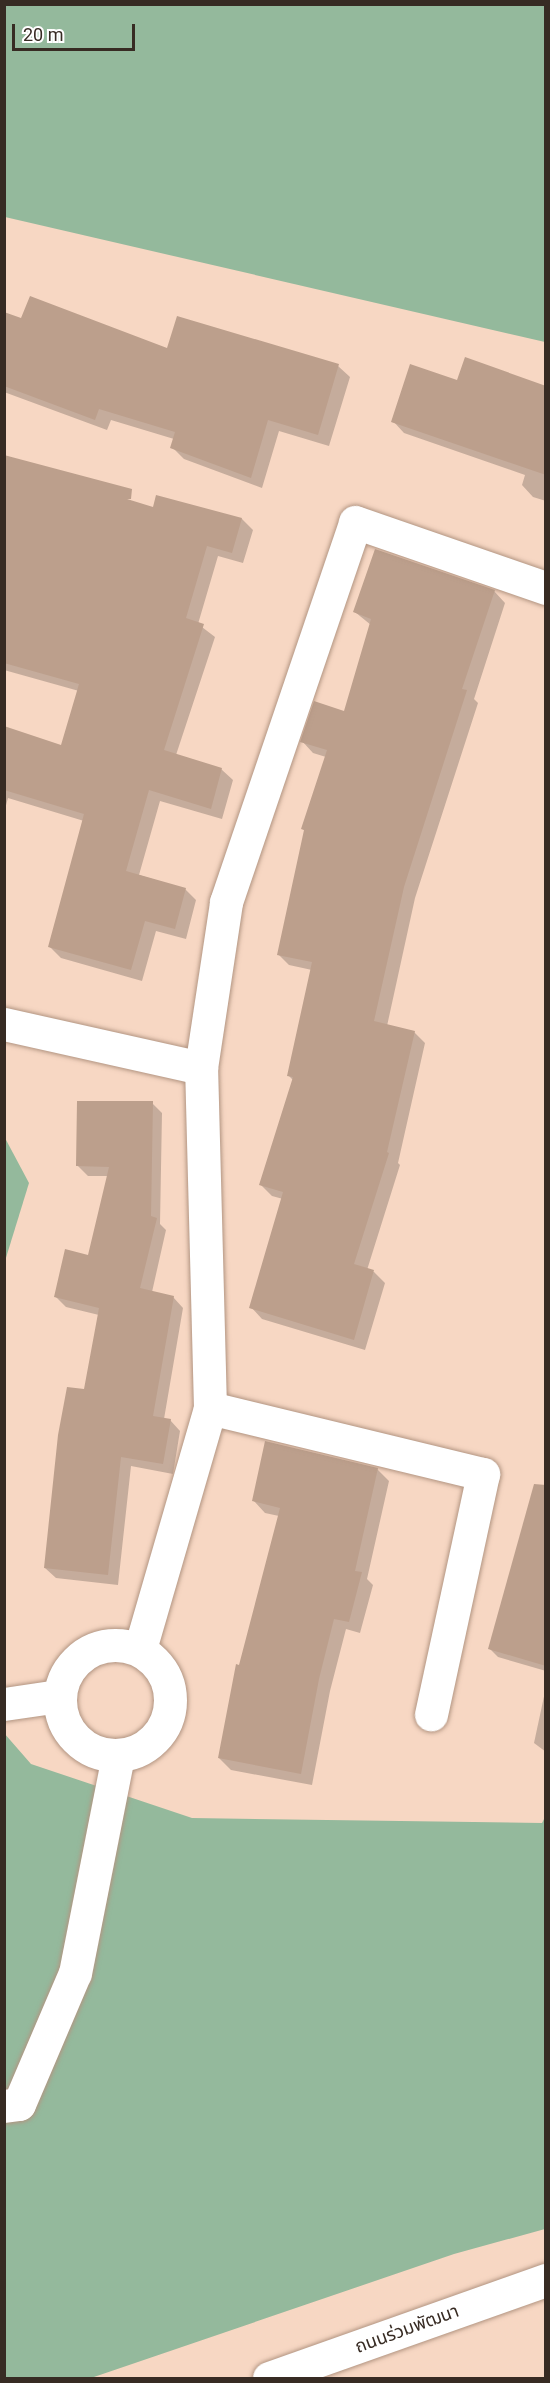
<!DOCTYPE html>
<meta charset="utf-8">
<style>
body{margin:0}
#map{position:relative;width:550px;height:2383px;overflow:hidden;background:#f7d7c3;font-family:Roboto,"Noto Sans Thai",sans-serif}
div>[style]{position:absolute}
[style*='--x']{left:calc(var(--x)*1px);top:calc(var(--y)*1px);width:calc(var(--w)*1px);rotate:calc(var(--a)*1deg)}
.forest>*{inset:0;background:#94b99c}
.shadow>*{inset:0;background:#0003}
.building>*{inset:0;background:#bc9f8c}
.roads{filter:drop-shadow(0 0 2px #b29582) drop-shadow(0 0 2px #b29582)}
.street>*{height:33px;margin:-16.5px;padding:0 16.5px;transform-origin:16.5px;border-radius:16.5px;background:#fff}
.street>.ring{margin:-16.5px;padding:0;box-sizing:content-box;background:none;border:33px solid #fff;border-radius:50%}
.secondary>*{height:33px;margin:-16.5px;padding:0 16.5px;transform-origin:16.5px;border-radius:16.5px;background:#fff}
span{translate:-50% -50%;white-space:nowrap;text-align:center;line-height:1.15;-webkit-text-stroke:5px #fff;paint-order:stroke}
.street-label{font-size:18px;color:#372b23}
.frame{position:absolute;inset:0;border:6px solid #372b23;pointer-events:none}
.scale{position:absolute;left:12px;top:24px;width:123px;height:27px;box-sizing:border-box;border:3px solid #372b23;border-top:0;padding-left:8px;font-size:18px;line-height:21px;white-space:nowrap;color:#372b23;-webkit-text-stroke:4px #fff;paint-order:stroke}
</style>
<div id="map">
<div class="forest">
<div style="clip-path:polygon(5px 4px,545px 5px,545px 342px,5px 217px)"></div>
<div style="clip-path:polygon(5px 1138px,29px 1183px,5px 1261px)"></div>
<div style="clip-path:polygon(4px 1733px,31px 1764px,192px 1818px,542px 1823px,545px 1817px,545px 2229px,454px 2254px,91px 2378px,5px 2378px)"></div>
</div>
<div class="shadow">
<div style="clip-path:polygon(4px 333px,338px 366px,350px 377px,329px 446px,279px 431px,262px 488px,184px 459px,172px 447px,174px 439px,111px 420px,107px 430px,4px 392px)"></div>
<div style="clip-path:polygon(546px 388px,546px 501px,533px 497px,522px 485px,525px 475px,404px 433px,393px 421px)"></div>
<div style="clip-path:polygon(4px 456px,154px 509px,157px 497px,242px 519px,253px 530px,243px 563px,218px 556px,198px 624px,215px 637px,176px 755px,221px 769px,233px 780px,222px 819px,160px 801px,139px 875px,185px 889px,196px 900px,186px 939px,156px 931px,142px 981px,61px 958px,49px 946px,84px 821px,8px 798px,5px 809px,4px 728px,62px 747px,79px 691px,4px 670px)"></div>
<div style="clip-path:polygon(494px 591px,505px 603px,474px 699px,478px 703px,415px 898px,387px 1026px,414px 1032px,425px 1043px,398px 1163px,400px 1165px,367px 1270px,374px 1272px,385px 1283px,365px 1350px,262px 1319px,251px 1307px,283px 1199px,272px 1196px,261px 1185px,293px 1080px,288px 1075px,312px 970px,289px 965px,278px 954px,305px 831px,303px 829px,326px 757px,313px 753px,302px 741px,345px 713px,371px 625px,355px 612px)"></div>
<div style="clip-path:polygon(152px 1103px,162px 1113px,160px 1224px,166px 1230px,152px 1292px,173px 1297px,183px 1308px,164px 1419px,170px 1420px,180px 1431px,173px 1474px,131px 1466px,118px 1585px,56px 1578px,45px 1568px,85px 1391px,99px 1315px,66px 1307px,55px 1296px,89px 1257px,108px 1176px,88px 1176px,77px 1165px)"></div>
<div style="clip-path:polygon(377px 1469px,389px 1481px,367px 1579px,373px 1585px,360px 1633px,346px 1629px,330px 1691px,312px 1785px,231px 1770px,219px 1758px,279px 1516px,265px 1513px,254px 1501px)"></div>
<div style="clip-path:polygon(546px 1500px,546px 1671px,498px 1657px,490px 1649px)"></div>
<div style="clip-path:polygon(546px 1687px,546px 1752px,534px 1743px)"></div>
</div>
<div class="building">
<div style="clip-path:polygon(30px 296px,167px 348px,177px 316px,339px 364px,318px 435px,268px 420px,251px 478px,170px 448px,175px 432px,99px 409px,95px 420px,4px 386px,4px 312px,21px 318px)"></div>
<div style="clip-path:polygon(465px 357px,546px 386px,546px 475px,391px 422px,410px 364px,457px 380px)"></div>
<div style="clip-path:polygon(4px 455px,132px 489px,131px 499px,127px 499px,153px 507px,156px 495px,242px 518px,232px 553px,207px 546px,186px 618px,204px 624px,164px 750px,222px 768px,211px 809px,149px 790px,126px 871px,186px 888px,175px 929px,145px 921px,131px 970px,48px 947px,84px 814px,4px 790px,4px 726px,61px 745px,79px 684px,4px 663px)"></div>
<div style="clip-path:polygon(375px 549px,495px 590px,462px 689px,467px 690px,404px 887px,374px 1021px,415px 1031px,387px 1152px,389px 1153px,354px 1264px,374px 1270px,354px 1340px,249px 1308px,283px 1192px,259px 1185px,293px 1077px,287px 1076px,312px 962px,277px 955px,304px 830px,301px 829px,327px 750px,300px 742px,314px 701px,344px 711px,371px 619px,353px 612px)"></div>
<div style="clip-path:polygon(77px 1101px,153px 1101px,151px 1216px,157px 1218px,140px 1288px,174px 1296px,153px 1416px,171px 1419px,163px 1464px,121px 1457px,108px 1575px,44px 1568px,58px 1435px,67px 1387px,84px 1389px,99px 1308px,54px 1297px,65px 1249px,88px 1255px,109px 1167px,76px 1166px)"></div>
<div style="clip-path:polygon(265px 1441px,378px 1468px,355px 1571px,362px 1572px,349px 1622px,334px 1619px,319px 1679px,301px 1774px,218px 1758px,236px 1664px,239px 1665px,280px 1508px,252px 1501px)"></div>
<div style="clip-path:polygon(534px 1484px,546px 1485px,546px 1666px,488px 1649px)"></div>
</div>
<div class="roads">
<div class="street">
<div style="--x:4;--y:1024;--w:202;--a:12.6"></div>
<div style="--x:210;--y:1408;--w:281;--a:13.6"></div>
<div style="--x:483;--y:1474;--w:246;--a:102.2"></div>
<div class="ring" style="left:60px;top:1645px;width:77px;height:77px"></div>
<div style="--x:140;--y:1649;--w:251;--a:-73.8"></div>
<div style="--x:210;--y:1408;--w:340;--a:-91.5"></div>
<div style="--x:201;--y:1068;--w:168;--a:-81.4"></div>
<div style="--x:226;--y:902;--w:401;--a:-71.2"></div>
<div style="--x:355;--y:522;--w:202;--a:19.1"></div>
<div style="--x:4;--y:1704;--w:56;--a:-8.3"></div>
<div style="--x:4;--y:2106;--w:15;--a:-8"></div>
<div style="--x:19;--y:2104;--w:142;--a:-66.9"></div>
<div style="--x:75;--y:1973;--w:221;--a:-78.8"></div>
</div>
<div class="secondary">
<div style="--x:269;--y:2378;--w:294;--a:-19.5"></div>
</div>
</div>
<div class="street-label">
<span style="left:407px;top:2329px;rotate:-20deg">ถนนร่วมพัฒนา</span>
</div>
<div class="frame"></div>
<div class="scale">20 m</div>
</div>
